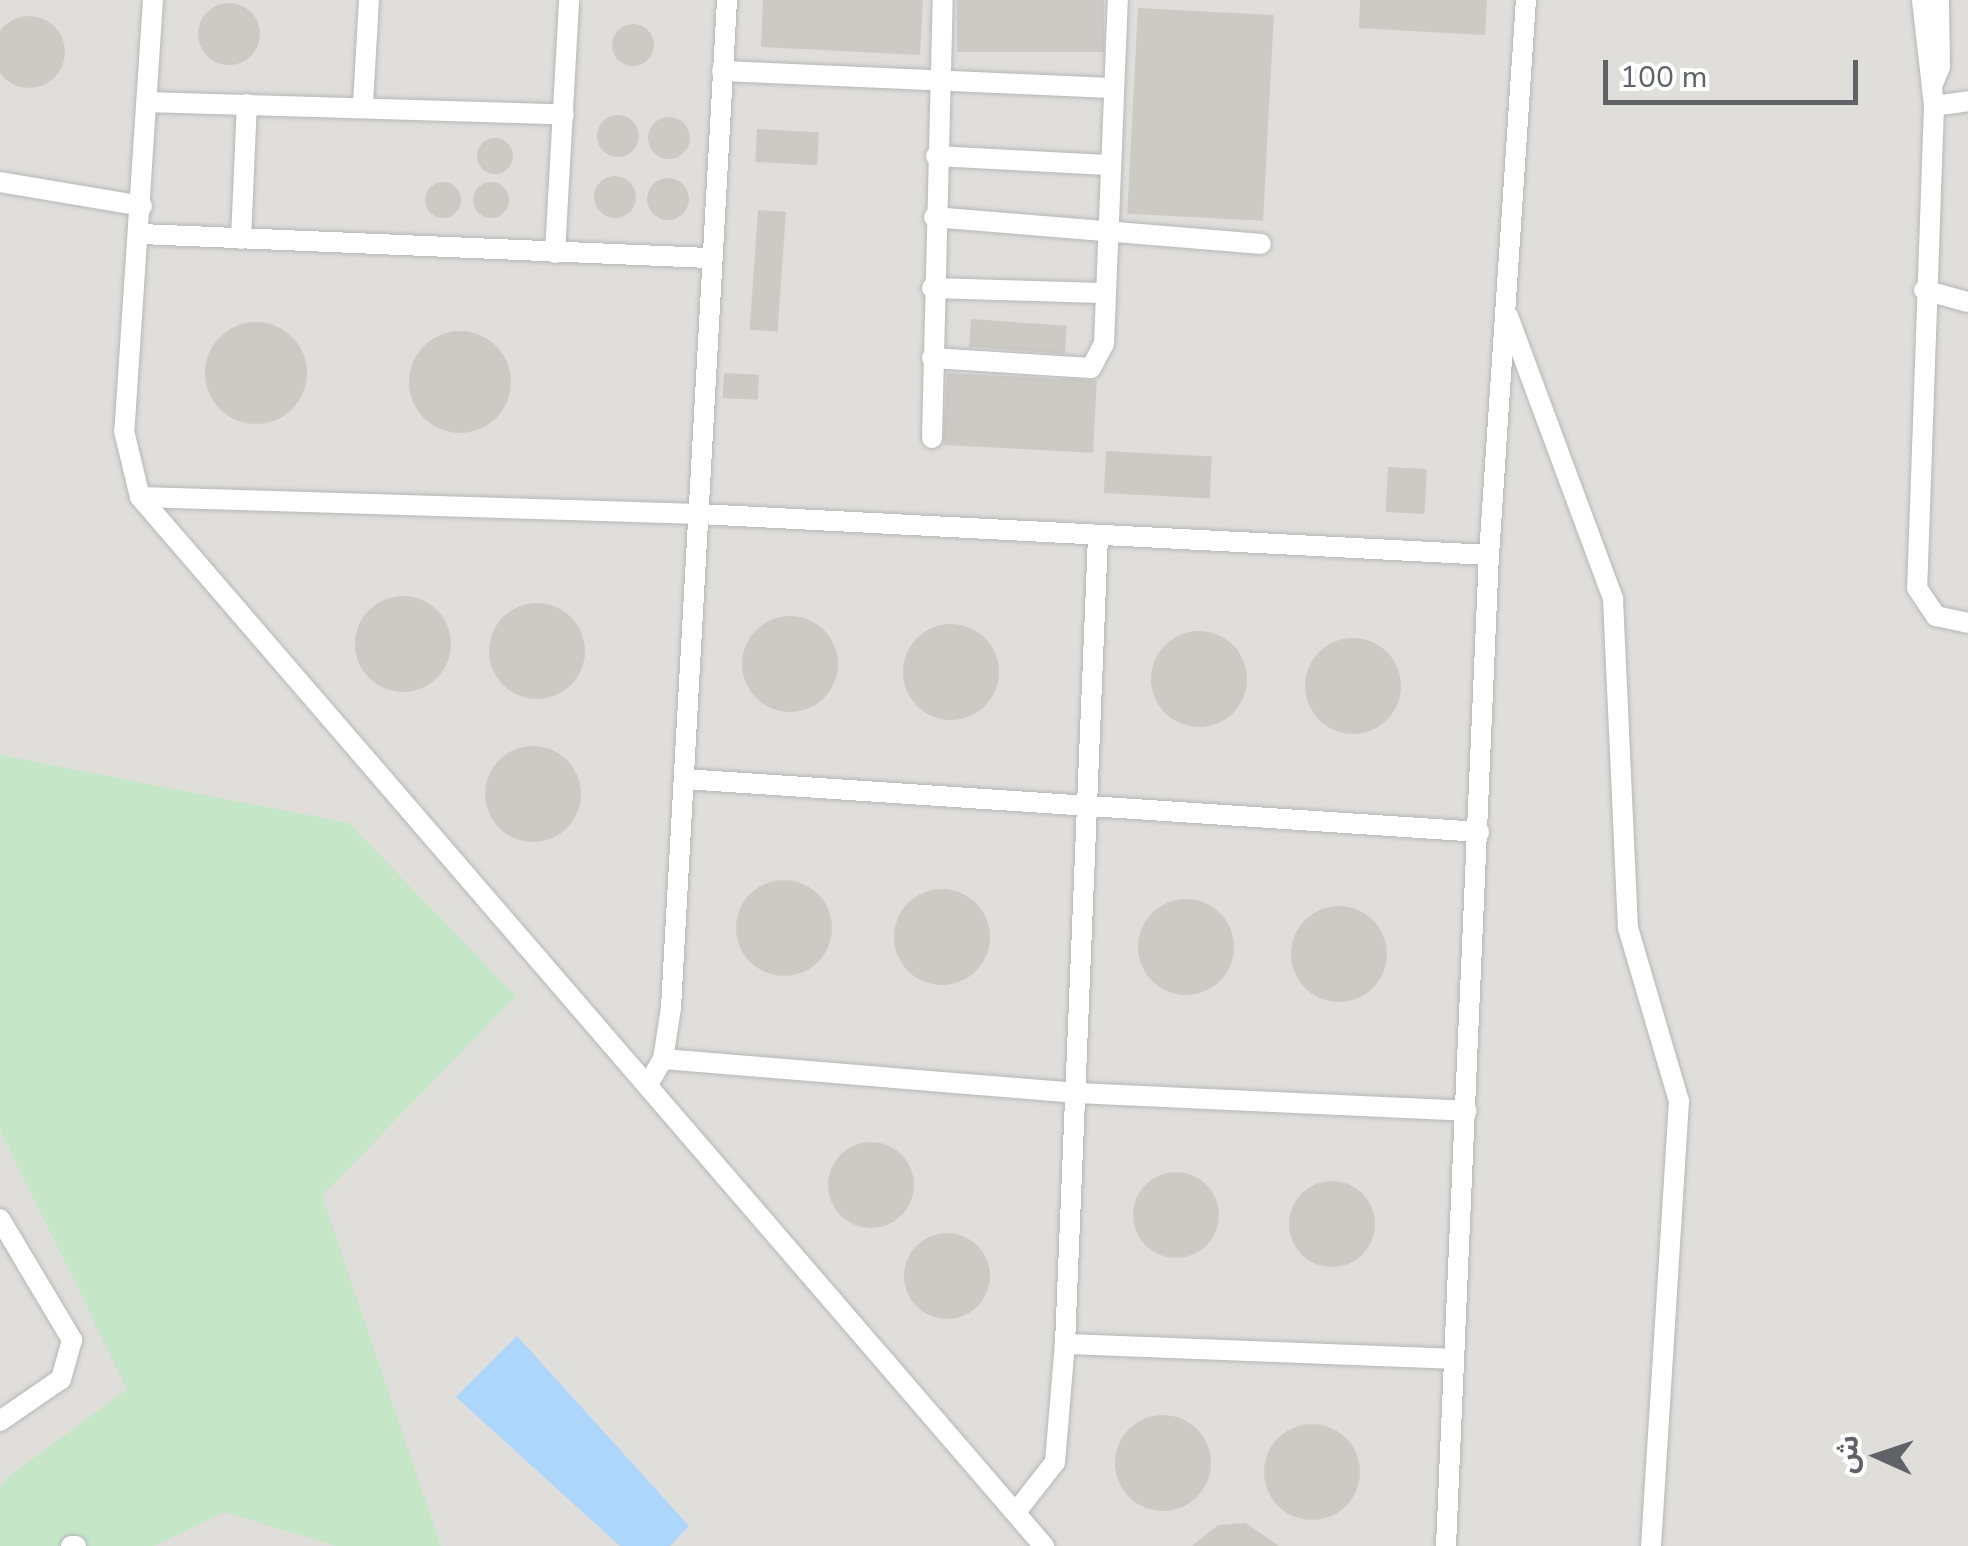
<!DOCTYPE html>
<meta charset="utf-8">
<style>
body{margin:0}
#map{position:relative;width:1968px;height:1546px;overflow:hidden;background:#f0efe8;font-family:"Nunito Sans","Noto Sans Arabic",sans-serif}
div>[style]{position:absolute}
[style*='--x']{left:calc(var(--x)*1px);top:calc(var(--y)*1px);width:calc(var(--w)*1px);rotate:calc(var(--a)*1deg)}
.industrial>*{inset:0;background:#dfdeda;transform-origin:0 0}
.green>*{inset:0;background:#c6e7c7}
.water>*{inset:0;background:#acd6fc}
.building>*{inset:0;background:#cccac4;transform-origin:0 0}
.round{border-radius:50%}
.roads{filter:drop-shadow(0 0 2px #b5b7bb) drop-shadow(0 0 2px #b5b7bb)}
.minor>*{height:20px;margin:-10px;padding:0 10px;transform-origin:10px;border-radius:10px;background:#fff}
span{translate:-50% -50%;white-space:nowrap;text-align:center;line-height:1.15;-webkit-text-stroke:8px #fff;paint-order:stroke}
.north{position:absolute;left:1828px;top:1406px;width:100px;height:100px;-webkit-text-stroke:8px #fff;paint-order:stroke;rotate:273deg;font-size:28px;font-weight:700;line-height:40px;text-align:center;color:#5f6267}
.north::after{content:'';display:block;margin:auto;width:35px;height:45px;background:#5f6267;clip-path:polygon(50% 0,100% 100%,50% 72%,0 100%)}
.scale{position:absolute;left:1603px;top:60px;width:255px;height:45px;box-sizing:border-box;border:5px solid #5f6267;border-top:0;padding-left:12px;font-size:30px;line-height:35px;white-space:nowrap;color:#5f6267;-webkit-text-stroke:8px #fff;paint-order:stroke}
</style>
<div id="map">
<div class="industrial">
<div style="left:0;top:0;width:1968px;height:1546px"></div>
</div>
<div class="green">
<div style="clip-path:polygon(0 755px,349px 823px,516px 996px,322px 1196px,441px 1546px,336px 1546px,224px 1512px,154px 1546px,0 1546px,0 1488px,8px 1477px,127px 1389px,0 1130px)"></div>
</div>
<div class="water">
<div style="clip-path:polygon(517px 1336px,689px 1526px,670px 1546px,620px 1546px,456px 1397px)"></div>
</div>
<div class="building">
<div style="clip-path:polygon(763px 0,923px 0,920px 55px,761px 47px)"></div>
<div style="left:957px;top:0;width:147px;height:52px"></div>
<div style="clip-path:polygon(1360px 0,1487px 0,1485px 35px,1359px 28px)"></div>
<div class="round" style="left:198px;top:3px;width:62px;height:62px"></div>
<div style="left:1138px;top:8px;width:136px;height:206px;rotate:3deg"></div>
<div class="round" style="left:-7px;top:16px;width:72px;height:72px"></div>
<div class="round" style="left:612px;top:24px;width:42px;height:42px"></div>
<div class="round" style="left:597px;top:115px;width:42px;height:42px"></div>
<div class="round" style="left:648px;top:117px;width:42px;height:42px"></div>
<div style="left:757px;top:129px;width:62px;height:33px;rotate:3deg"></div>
<div class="round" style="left:477px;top:138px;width:36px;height:36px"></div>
<div class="round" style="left:594px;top:176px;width:42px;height:42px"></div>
<div class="round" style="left:647px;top:178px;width:42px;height:42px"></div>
<div class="round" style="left:473px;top:182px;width:36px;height:36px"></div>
<div class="round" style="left:425px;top:182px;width:36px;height:36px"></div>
<div style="left:758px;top:210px;width:28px;height:120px;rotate:4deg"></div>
<div style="left:971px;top:319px;width:96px;height:28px;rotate:4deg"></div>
<div class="round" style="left:205px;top:322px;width:102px;height:102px"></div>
<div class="round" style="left:409px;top:331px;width:102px;height:102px"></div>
<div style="left:724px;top:373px;width:35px;height:25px;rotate:3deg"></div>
<div style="left:947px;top:373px;width:150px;height:72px;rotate:3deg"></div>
<div style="left:1106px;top:451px;width:106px;height:42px;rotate:3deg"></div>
<div style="left:1388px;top:467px;width:39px;height:45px;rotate:3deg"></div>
<div class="round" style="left:355px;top:596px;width:96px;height:96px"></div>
<div class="round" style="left:489px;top:603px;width:96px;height:96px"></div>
<div class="round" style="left:742px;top:616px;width:96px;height:96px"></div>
<div class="round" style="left:903px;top:624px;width:96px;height:96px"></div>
<div class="round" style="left:1151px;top:631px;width:96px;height:96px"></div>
<div class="round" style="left:1305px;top:638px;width:96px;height:96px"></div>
<div class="round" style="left:485px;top:746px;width:96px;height:96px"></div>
<div class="round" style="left:736px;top:880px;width:96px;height:96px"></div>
<div class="round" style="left:894px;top:889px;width:96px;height:96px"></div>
<div class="round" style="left:1138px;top:899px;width:96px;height:96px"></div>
<div class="round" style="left:1291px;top:906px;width:96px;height:96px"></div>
<div class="round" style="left:828px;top:1142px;width:86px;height:86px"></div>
<div class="round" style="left:1133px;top:1172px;width:86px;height:86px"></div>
<div class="round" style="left:1289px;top:1181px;width:86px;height:86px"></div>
<div class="round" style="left:904px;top:1233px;width:86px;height:86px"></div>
<div class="round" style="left:1115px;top:1415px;width:96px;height:96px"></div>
<div class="round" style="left:1264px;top:1424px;width:96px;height:96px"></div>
<div style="clip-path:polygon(1246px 1523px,1279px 1546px,1192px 1546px,1218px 1525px)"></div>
</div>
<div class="roads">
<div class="minor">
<div style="--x:153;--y:0;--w:432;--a:93.8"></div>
<div style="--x:124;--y:431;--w:68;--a:76.4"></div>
<div style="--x:140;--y:497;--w:1385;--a:49.25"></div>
<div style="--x:1922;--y:0;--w:107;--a:83.5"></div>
<div style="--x:1934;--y:106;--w:482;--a:92"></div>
<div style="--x:1917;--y:588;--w:34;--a:56"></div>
<div style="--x:1936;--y:616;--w:33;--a:12"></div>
<div style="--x:722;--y:71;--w:391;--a:2.5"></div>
<div style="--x:1933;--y:84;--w:18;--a:-68"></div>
<div style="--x:1940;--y:67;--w:67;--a:-90.9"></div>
<div style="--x:148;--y:102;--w:416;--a:1.7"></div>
<div style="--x:363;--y:104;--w:104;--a:-86.7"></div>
<div style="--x:1934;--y:106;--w:34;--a:-8"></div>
<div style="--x:936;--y:156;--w:171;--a:3"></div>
<div style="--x:0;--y:182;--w:144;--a:9.6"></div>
<div style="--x:934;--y:217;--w:328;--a:4.7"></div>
<div style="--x:141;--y:234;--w:568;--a:2.42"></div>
<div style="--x:241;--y:239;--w:135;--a:-87.5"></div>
<div style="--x:555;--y:253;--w:253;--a:-86.8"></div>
<div style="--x:932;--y:288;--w:169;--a:1.7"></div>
<div style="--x:1924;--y:290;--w:46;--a:15.3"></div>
<div style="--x:1508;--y:316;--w:302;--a:69.6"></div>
<div style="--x:1613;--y:599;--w:329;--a:87.4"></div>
<div style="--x:1628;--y:928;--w:180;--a:73.6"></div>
<div style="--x:1679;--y:1101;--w:446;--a:93.6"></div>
<div style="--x:932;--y:358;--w:159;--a:3.6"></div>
<div style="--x:1091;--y:368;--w:27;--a:-62"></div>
<div style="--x:1104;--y:344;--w:344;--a:-87.7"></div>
<div style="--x:932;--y:438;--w:438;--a:-88.6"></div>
<div style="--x:140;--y:497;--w:559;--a:1.74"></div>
<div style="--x:699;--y:514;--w:791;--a:2.97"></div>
<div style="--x:684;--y:779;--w:797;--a:3.81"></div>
<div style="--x:663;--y:1059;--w:413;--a:4.7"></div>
<div style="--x:1075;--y:1093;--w:392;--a:2.6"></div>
<div style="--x:648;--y:1084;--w:29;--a:-59"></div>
<div style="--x:663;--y:1059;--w:52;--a:-81.1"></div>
<div style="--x:671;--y:1008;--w:1010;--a:-86.82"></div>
<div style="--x:0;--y:1219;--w:141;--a:59.2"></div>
<div style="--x:72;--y:1340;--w:41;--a:105.8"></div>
<div style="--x:61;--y:1379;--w:74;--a:145.5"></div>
<div style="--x:1065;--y:1344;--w:389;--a:2.2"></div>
<div style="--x:1016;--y:1512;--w:63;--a:-52"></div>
<div style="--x:1055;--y:1462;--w:118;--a:-85.2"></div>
<div style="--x:1065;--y:1344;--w:807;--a:-87.66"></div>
<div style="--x:71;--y:1546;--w:5;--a:0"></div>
<div style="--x:1446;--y:1546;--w:992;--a:-87.52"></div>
<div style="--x:1489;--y:555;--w:556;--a:-86.19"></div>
</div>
</div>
<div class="north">ش</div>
<div class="scale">100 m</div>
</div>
